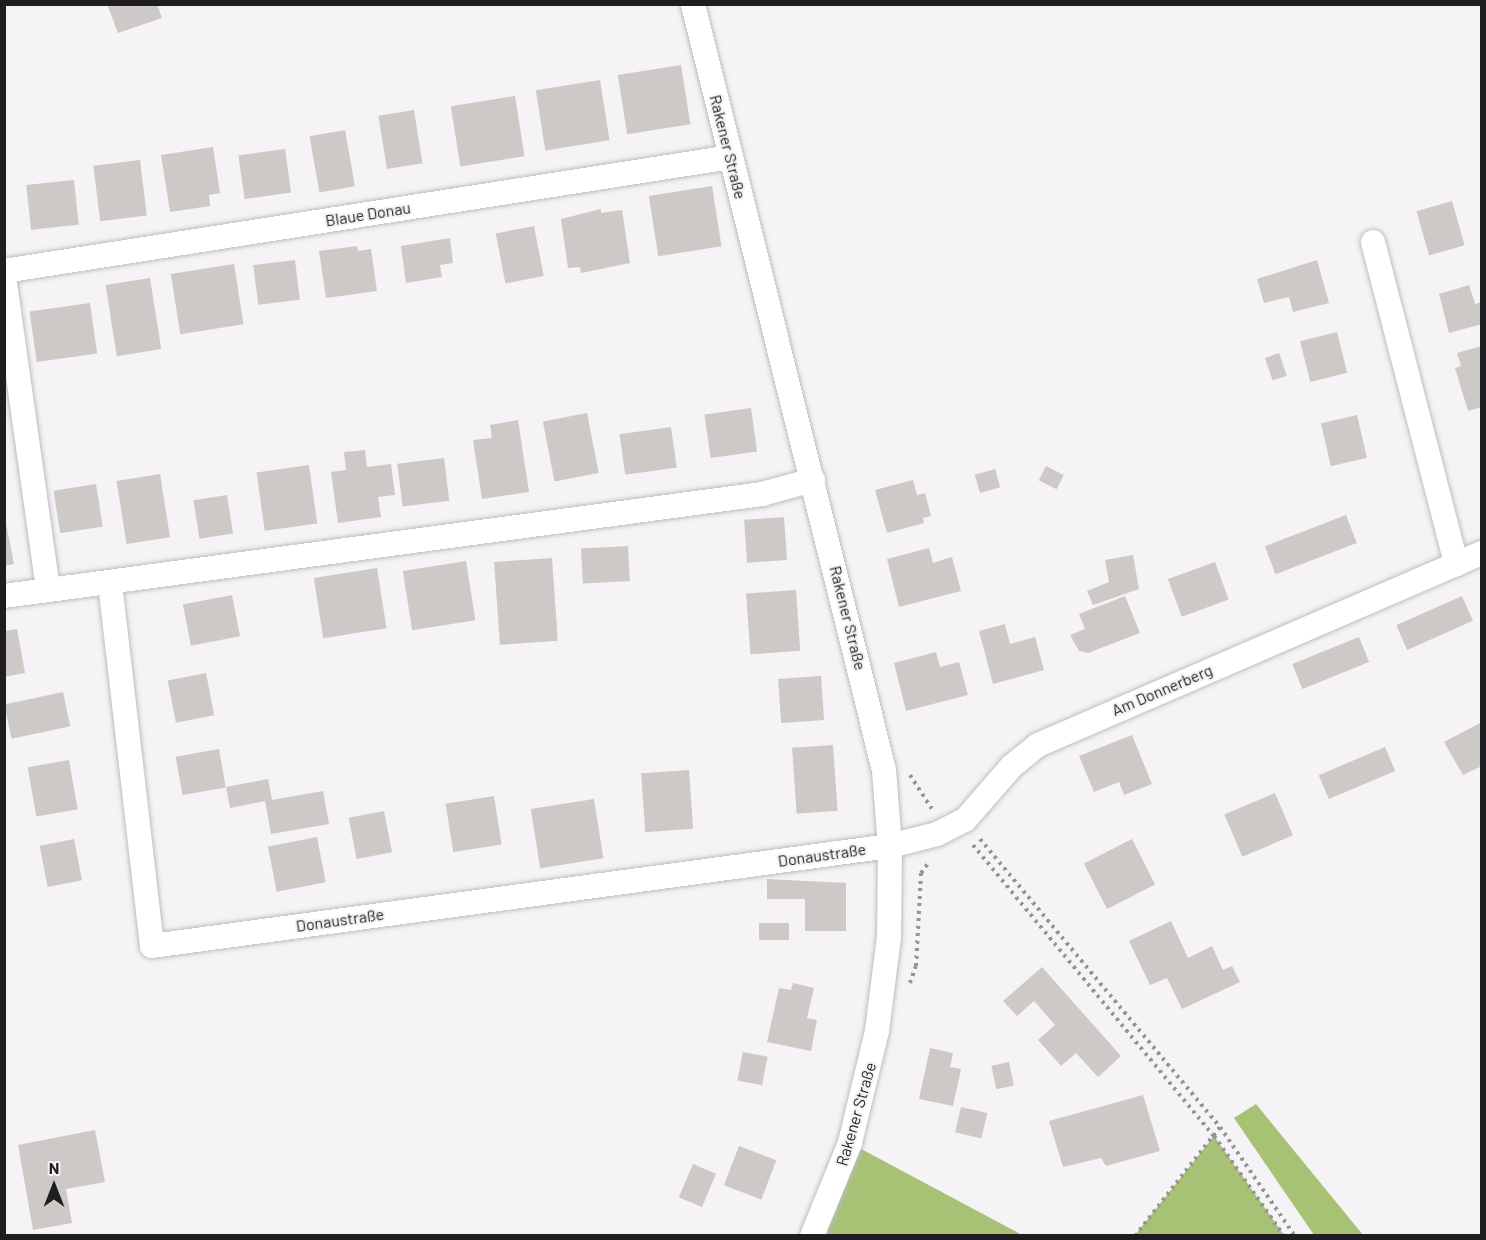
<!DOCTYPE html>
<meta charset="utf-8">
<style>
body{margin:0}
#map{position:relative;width:1486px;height:1240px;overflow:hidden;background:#f5f3f6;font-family:Barlow,sans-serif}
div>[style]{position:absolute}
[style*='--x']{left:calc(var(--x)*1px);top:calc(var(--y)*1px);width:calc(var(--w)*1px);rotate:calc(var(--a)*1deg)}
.forest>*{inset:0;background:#a7c275}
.building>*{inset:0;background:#cdc9c7;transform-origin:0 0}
.path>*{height:4px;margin-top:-2px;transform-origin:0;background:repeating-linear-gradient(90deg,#969497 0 3px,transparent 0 7.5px)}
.roads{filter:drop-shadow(0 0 2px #bfbdc0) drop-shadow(0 0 2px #bfbdc0)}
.street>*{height:24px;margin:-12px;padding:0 12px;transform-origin:12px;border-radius:12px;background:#fff}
span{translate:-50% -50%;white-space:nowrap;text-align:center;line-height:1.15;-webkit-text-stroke:4.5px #f5f3f6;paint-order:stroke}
.street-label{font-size:16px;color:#1e1d1f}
.frame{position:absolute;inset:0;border:6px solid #1e1d1f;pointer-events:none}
.north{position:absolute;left:24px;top:1156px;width:60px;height:60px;-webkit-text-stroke:4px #f5f3f6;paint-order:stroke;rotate:0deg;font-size:16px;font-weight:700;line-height:24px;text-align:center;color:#1e1d1f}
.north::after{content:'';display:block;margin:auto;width:21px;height:27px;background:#1e1d1f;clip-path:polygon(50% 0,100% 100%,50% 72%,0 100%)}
</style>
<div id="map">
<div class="forest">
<div style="clip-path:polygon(1256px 1104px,1363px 1235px,1314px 1235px,1234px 1118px)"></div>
<div style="clip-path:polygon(1214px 1136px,1284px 1235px,1135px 1235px)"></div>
<div style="clip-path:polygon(850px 1143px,1022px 1235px,812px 1236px)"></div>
</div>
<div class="building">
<div style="clip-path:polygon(107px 4px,157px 4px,162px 18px,118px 33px)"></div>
<div style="left:681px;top:65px;width:60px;height:64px;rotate:81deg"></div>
<div style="left:600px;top:80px;width:61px;height:65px;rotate:81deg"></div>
<div style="left:515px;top:96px;width:61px;height:65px;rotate:81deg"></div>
<div style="left:414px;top:110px;width:54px;height:36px;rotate:81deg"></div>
<div style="left:345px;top:130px;width:57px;height:36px;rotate:80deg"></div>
<div style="clip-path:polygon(213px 147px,220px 193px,209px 195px,210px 206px,170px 212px,161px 155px)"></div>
<div style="left:285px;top:149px;width:44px;height:47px;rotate:82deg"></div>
<div style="left:140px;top:160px;width:56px;height:47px;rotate:83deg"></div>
<div style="left:74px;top:180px;width:45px;height:48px;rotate:84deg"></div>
<div style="left:712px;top:186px;width:61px;height:64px;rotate:81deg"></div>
<div style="left:1452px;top:201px;width:46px;height:37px;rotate:74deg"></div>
<div style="clip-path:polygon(601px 209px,601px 213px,622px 210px,630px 263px,581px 273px,580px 267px,568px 268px,561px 219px)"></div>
<div style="left:534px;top:226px;width:51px;height:39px;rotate:79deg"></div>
<div style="clip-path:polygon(450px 238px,453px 263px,440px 265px,442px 277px,406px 283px,401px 246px)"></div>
<div style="clip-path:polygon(357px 246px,358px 251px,371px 249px,377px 291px,326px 298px,319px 251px)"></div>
<div style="left:295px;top:260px;width:40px;height:42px;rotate:83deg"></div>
<div style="clip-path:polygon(1317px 260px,1329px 303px,1293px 312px,1289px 297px,1264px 303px,1257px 279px)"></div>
<div style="left:234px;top:264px;width:61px;height:64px;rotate:81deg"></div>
<div style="left:150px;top:278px;width:72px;height:45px;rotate:81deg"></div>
<div style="clip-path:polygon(1469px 285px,1475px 304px,1482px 302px,1482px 324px,1449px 333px,1439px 294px)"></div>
<div style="left:90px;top:303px;width:51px;height:61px;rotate:82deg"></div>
<div style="left:1337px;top:332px;width:42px;height:38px;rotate:76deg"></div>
<div style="clip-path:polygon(1482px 346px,1482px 407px,1468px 411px,1455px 368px,1461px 366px,1457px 353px)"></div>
<div style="left:1279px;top:353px;width:24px;height:15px;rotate:71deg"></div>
<div style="left:751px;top:408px;width:44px;height:47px;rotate:82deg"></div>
<div style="left:587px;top:413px;width:61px;height:45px;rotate:79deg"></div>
<div style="left:1357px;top:415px;width:44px;height:37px;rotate:77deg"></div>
<div style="clip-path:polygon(518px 420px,529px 492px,482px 499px,473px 440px,492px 438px,490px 425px)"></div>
<div style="left:671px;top:427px;width:41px;height:52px;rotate:82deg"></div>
<div style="clip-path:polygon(365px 450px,367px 467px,391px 464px,395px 495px,378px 497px,381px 517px,338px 523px,331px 472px,346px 470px,344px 452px)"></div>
<div style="left:444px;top:458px;width:43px;height:47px;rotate:83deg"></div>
<div style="left:309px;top:465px;width:59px;height:53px;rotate:82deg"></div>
<div style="left:1046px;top:466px;width:20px;height:16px;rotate:27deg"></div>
<div style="left:995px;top:469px;width:19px;height:21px;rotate:74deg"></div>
<div style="left:160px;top:474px;width:64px;height:44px;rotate:81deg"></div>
<div style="clip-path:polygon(913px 480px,917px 495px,925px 493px,931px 516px,923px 518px,924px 523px,887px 533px,875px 490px)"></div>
<div style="left:96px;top:484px;width:43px;height:43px;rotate:81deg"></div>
<div style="left:227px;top:495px;width:39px;height:34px;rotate:81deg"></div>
<div style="clip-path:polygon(4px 513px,14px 564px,4px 566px)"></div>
<div style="left:1346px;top:515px;width:30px;height:87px;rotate:69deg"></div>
<div style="left:784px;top:517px;width:43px;height:40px;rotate:86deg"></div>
<div style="left:628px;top:546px;width:35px;height:47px;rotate:87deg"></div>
<div style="clip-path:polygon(929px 548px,933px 563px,952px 557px,961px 591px,899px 607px,887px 559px)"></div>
<div style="clip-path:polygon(1133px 555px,1139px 589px,1093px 605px,1087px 591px,1109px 582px,1105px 560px)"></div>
<div style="left:552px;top:558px;width:83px;height:58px;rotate:86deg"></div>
<div style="left:466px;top:561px;width:60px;height:64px;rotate:81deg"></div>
<div style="left:1215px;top:562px;width:40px;height:50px;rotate:70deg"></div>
<div style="left:377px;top:568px;width:61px;height:64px;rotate:81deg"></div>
<div style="left:796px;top:590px;width:61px;height:50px;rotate:86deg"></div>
<div style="left:232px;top:595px;width:42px;height:50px;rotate:79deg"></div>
<div style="clip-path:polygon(1125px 596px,1140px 633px,1088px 653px,1079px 651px,1070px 635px,1085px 629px,1079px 614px)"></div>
<div style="left:1462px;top:596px;width:27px;height:72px;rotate:66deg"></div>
<div style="clip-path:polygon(1005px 624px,1010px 644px,1035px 637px,1044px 670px,993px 684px,979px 631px)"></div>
<div style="clip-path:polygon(17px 629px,25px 673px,4px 677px,4px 631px)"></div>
<div style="left:1359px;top:637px;width:27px;height:72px;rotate:68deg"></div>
<div style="clip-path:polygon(936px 652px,940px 667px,959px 662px,968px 695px,906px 711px,894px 663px)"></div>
<div style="left:206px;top:673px;width:43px;height:39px;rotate:79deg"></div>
<div style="left:821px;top:676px;width:44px;height:43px;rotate:86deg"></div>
<div style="left:63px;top:692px;width:35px;height:60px;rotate:78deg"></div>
<div style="clip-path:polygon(1482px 722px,1482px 766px,1463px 775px,1444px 742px)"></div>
<div style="clip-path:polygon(1132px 735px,1152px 784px,1124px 795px,1119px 782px,1094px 792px,1079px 756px)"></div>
<div style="left:833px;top:745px;width:66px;height:41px;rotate:86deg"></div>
<div style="left:1385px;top:747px;width:26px;height:72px;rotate:67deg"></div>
<div style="left:219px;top:749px;width:39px;height:44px;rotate:80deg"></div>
<div style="left:69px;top:760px;width:50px;height:42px;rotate:80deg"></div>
<div style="left:689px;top:770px;width:59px;height:48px;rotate:86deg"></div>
<div style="clip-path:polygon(268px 779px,272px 800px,323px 791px,329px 824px,271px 834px,265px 801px,230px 808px,226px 787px)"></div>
<div style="left:1275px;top:793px;width:46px;height:55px;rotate:67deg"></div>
<div style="left:494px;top:796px;width:49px;height:49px;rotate:81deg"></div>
<div style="left:594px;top:799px;width:60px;height:64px;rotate:81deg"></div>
<div style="left:384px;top:811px;width:42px;height:36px;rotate:79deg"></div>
<div style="left:317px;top:837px;width:46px;height:50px;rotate:79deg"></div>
<div style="left:74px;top:839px;width:42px;height:35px;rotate:79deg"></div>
<div style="left:1132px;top:839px;width:51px;height:54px;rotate:63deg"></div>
<div style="clip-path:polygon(767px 879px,846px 883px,846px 931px,805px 931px,805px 899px,767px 899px)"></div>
<div style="clip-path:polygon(1171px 921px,1188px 958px,1212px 946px,1223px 970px,1232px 966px,1240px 982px,1182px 1009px,1167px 978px,1150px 985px,1129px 941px)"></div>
<div style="left:759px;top:923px;width:30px;height:17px"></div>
<div style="clip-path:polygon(1042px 967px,1121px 1056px,1098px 1077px,1076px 1053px,1061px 1066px,1038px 1040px,1055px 1025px,1034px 1001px,1017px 1016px,1003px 1001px)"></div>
<div style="clip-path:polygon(793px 983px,814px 988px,807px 1018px,817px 1020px,811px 1051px,767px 1042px,779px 988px,791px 990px)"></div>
<div style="clip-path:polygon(930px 1048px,953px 1053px,950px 1067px,961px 1069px,953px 1106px,919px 1099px)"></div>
<div style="left:743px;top:1052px;width:25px;height:29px;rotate:11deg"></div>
<div style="left:1009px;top:1062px;width:24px;height:18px;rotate:78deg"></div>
<div style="clip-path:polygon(1143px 1095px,1160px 1151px,1106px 1166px,1101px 1158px,1063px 1167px,1049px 1121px)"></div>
<div style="left:961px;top:1107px;width:27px;height:26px;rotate:13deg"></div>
<div style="clip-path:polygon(95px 1130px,105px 1182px,66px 1189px,72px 1223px,33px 1230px,18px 1145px)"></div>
<div style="left:739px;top:1146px;width:40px;height:42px;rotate:21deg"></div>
<div style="left:693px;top:1164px;width:25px;height:36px;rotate:23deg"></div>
</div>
<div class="path">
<div style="--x:910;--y:775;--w:40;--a:57.1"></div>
<div style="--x:980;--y:839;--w:375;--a:50.2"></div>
<div style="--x:1220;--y:1127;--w:132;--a:55.5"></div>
<div style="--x:973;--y:845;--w:378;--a:50.4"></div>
<div style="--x:1214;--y:1136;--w:122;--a:55"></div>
<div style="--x:910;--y:983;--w:18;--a:-71"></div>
<div style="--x:916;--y:966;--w:93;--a:-86.9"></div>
<div style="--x:921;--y:873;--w:14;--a:-54"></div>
<div style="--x:1135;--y:1236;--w:138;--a:-52.1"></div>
</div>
<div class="roads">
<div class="street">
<div style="--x:693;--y:4;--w:789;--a:76"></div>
<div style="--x:884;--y:770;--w:76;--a:85.5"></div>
<div style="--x:890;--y:846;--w:91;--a:90.6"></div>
<div style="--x:889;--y:937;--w:95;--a:97.3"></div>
<div style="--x:877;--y:1031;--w:115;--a:103.6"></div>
<div style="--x:850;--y:1143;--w:100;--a:112.2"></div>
<div style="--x:1373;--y:242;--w:333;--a:75.5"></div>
<div style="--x:4;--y:271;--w:736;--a:-8.91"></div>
<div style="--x:4;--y:276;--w:317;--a:82"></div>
<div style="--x:110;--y:583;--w:365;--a:83.4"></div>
<div style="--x:152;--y:946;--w:745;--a:-7.72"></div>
<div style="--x:890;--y:846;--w:49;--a:-14.3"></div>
<div style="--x:937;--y:834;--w:31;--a:-27"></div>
<div style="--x:965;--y:820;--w:72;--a:-49"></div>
<div style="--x:1012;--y:766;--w:33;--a:-39"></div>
<div style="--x:1038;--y:745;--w:484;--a:-23.4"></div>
<div style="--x:4;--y:596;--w:765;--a:-7.66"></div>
<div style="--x:762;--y:494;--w:53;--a:-15.4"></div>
</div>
</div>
<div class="street-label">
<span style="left:728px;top:147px;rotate:76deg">Rakener Straße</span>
<span style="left:368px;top:214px;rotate:-9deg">Blaue Donau</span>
<span style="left:848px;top:618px;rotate:76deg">Rakener Straße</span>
<span style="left:1162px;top:690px;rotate:-23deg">Am Donnerberg</span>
<span style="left:822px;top:855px;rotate:-8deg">Donaustraße</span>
<span style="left:340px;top:920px;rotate:-8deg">Donaustraße</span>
<span style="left:856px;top:1114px;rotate:-74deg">Rakener Straße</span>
</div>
<div class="frame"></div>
<div class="north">N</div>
</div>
